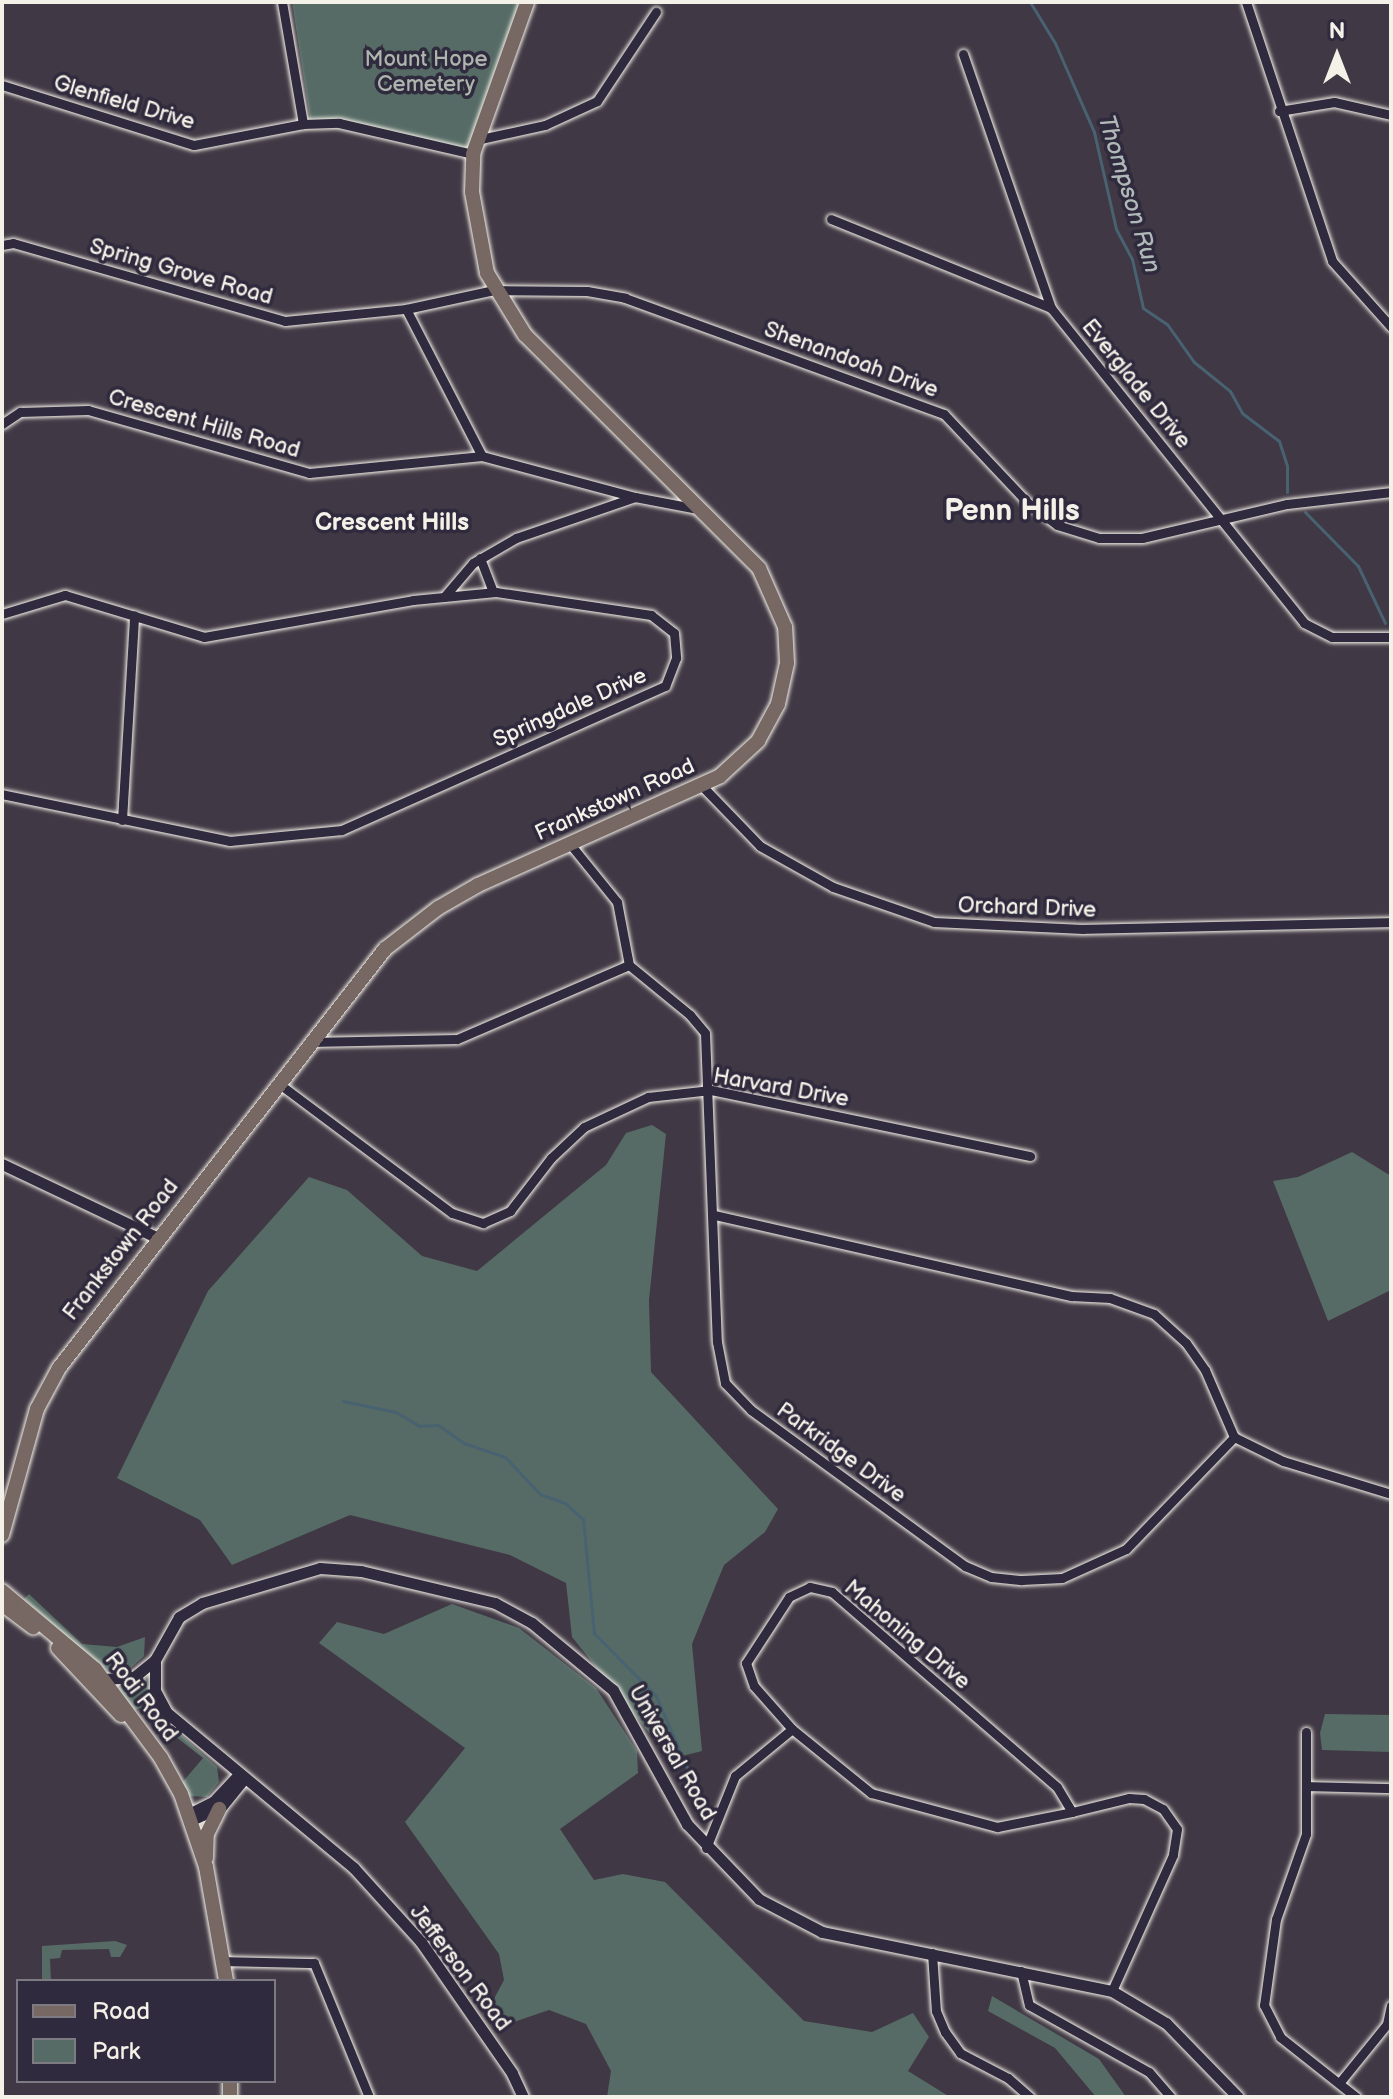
<!DOCTYPE html>
<style>
body{margin:0}
#map{position:relative;width:1393px;height:2099px;overflow:hidden;background:#403844;font-family:"Balsamiq Sans",sans-serif}
div>[style]{position:absolute}
[style*='--x']{left:calc(var(--x)*1px);top:calc(var(--y)*1px);width:calc(var(--w)*1px);rotate:calc(var(--a)*1deg)}
.green>*{inset:0;background:#566b65}
.stream>*{height:3px;margin:-1.5px;padding:0 1.5px;transform-origin:1.5px;border-radius:1.5px;background:#496271}
.roads{filter:drop-shadow(0 0 2px #f4f1e8) drop-shadow(0 0 2px #f4f1e8)}
.minor>*{height:9px;margin:-4.5px;padding:0 4.5px;transform-origin:4.5px;border-radius:4.5px;background:#2f2a3d}
.tertiary>*{height:11px;margin:-5.5px;padding:0 5.5px;transform-origin:5.5px;border-radius:5.5px;background:#2f2a3d}
.primary>*{height:14px;margin:-7px;padding:0 7px;transform-origin:7px;border-radius:7px;background:#776864}
span{translate:-50% -50%;white-space:nowrap;text-align:center;line-height:1.15;-webkit-text-stroke:7px #2f2a3d;paint-order:stroke}
.park-label{font-size:22px;color:#adb5ad}
.street-label{font-size:22px;color:#f4f1e8}
.water-label{font-size:24px;color:#b0b8b8;font-style:italic}
.neighbourhood-label{font-size:24px;color:#f4f1e8;font-weight:700}
.district-label{font-size:30px;color:#f4f1e8;font-weight:700}
.frame{position:absolute;inset:0;border:4px solid #f4f1e8;pointer-events:none}
.legend{position:absolute;left:16px;top:1979px;width:260px;height:104px;box-sizing:border-box;background:#2f2a3d;border:2px solid #7e7a81;margin:0;padding:10px 14px;list-style:none;font-size:24px;color:#f4f1e8}
.legend li{display:flex;align-items:center;gap:16px;height:40px}
.legend b{width:40px;border:2px solid #7e7a81}
.north{position:absolute;left:1297px;top:16px;width:80px;height:80px;-webkit-text-stroke:6px #2f2a3d;paint-order:stroke;rotate:0deg;font-size:22px;font-weight:700;line-height:32px;text-align:center;color:#f4f1e8}
.north::after{content:'';display:block;margin:auto;width:28px;height:36px;background:#f4f1e8;clip-path:polygon(50% 0,100% 100%,50% 72%,0 100%)}
</style>
<div id="map">
<div class="green">
<div style="clip-path:polygon(292px 2px,527px 2px,473px 154px,365px 129px,311px 124px)"></div>
<div style="clip-path:polygon(652px 1125px,666px 1134px,649px 1300px,651px 1372px,778px 1509px,765px 1532px,724px 1565px,692px 1644px,702px 1751px,670px 1759px,572px 1637px,566px 1583px,510px 1555px,350px 1515px,232px 1565px,200px 1520px,117px 1478px,208px 1291px,309px 1177px,347px 1190px,422px 1256px,477px 1271px,606px 1165px,626px 1133px)"></div>
<div style="clip-path:polygon(1352px 1152px,1391px 1176px,1391px 1290px,1328px 1321px,1273px 1181px,1298px 1177px)"></div>
<div style="clip-path:polygon(29px 1594px,82px 1644px,117px 1647px,145px 1637px,144px 1656px,125px 1673px,102px 1669px,24px 1599px)"></div>
<div style="clip-path:polygon(452px 1604px,519px 1628px,596px 1688px,637px 1751px,638px 1773px,560px 1829px,594px 1880px,623px 1874px,665px 1882px,804px 2021px,872px 2032px,913px 2013px,929px 2037px,908px 2071px,950px 2097px,607px 2097px,611px 2071px,586px 2024px,549px 2010px,508px 2024px,488px 2010px,504px 1980px,499px 1954px,405px 1822px,465px 1748px,319px 1643px,337px 1622px,384px 1634px)"></div>
<div style="clip-path:polygon(145px 1676px,162px 1718px,217px 1767px,219px 1782px,207px 1797px,190px 1796px,181px 1784px,203px 1758px,139px 1708px,135px 1710px,118px 1689px)"></div>
<div style="clip-path:polygon(1325px 1714px,1391px 1715px,1391px 1752px,1322px 1750px,1320px 1733px)"></div>
<div style="clip-path:polygon(115px 1941px,127px 1945px,120px 1957px,111px 1957px,109px 1949px,62px 1950px,60px 1958px,50px 1959px,51px 1981px,42px 1981px,42px 1946px)"></div>
<div style="clip-path:polygon(992px 1996px,1099px 2059px,1126px 2097px,1096px 2097px,1055px 2048px,988px 2011px)"></div>
</div>
<div class="stream">
<div style="--x:1030;--y:2;--w:48;--a:58.6"></div>
<div style="--x:1055;--y:43;--w:97;--a:66.3"></div>
<div style="--x:1094;--y:132;--w:99;--a:77.2"></div>
<div style="--x:1116;--y:229;--w:34;--a:62"></div>
<div style="--x:1132;--y:259;--w:50;--a:77.3"></div>
<div style="--x:1143;--y:308;--w:29;--a:34"></div>
<div style="--x:1167;--y:324;--w:47;--a:54.6"></div>
<div style="--x:1194;--y:362;--w:46;--a:38.9"></div>
<div style="--x:1230;--y:391;--w:25;--a:61"></div>
<div style="--x:1242;--y:413;--w:46;--a:37.1"></div>
<div style="--x:1279;--y:441;--w:26;--a:72"></div>
<div style="--x:1287;--y:466;--w:26;--a:90"></div>
<div style="--x:1305;--y:512;--w:76;--a:45.5"></div>
<div style="--x:1358;--y:566;--w:63;--a:64.7"></div>
<div style="--x:343;--y:1401;--w:54;--a:11.7"></div>
<div style="--x:396;--y:1412;--w:27;--a:31"></div>
<div style="--x:419;--y:1426;--w:19;--a:-3"></div>
<div style="--x:438;--y:1425;--w:32;--a:35"></div>
<div style="--x:464;--y:1443;--w:43;--a:18.9"></div>
<div style="--x:505;--y:1457;--w:51;--a:46.6"></div>
<div style="--x:540;--y:1494;--w:27;--a:20"></div>
<div style="--x:565;--y:1503;--w:24;--a:42"></div>
<div style="--x:583;--y:1519;--w:115;--a:84.5"></div>
<div style="--x:594;--y:1633;--w:88;--a:45.5"></div>
<div style="--x:656;--y:1696;--w:81;--a:66.6"></div>
</div>
<div class="roads">
<div class="minor">
<div style="--x:282;--y:2;--w:124;--a:80.2"></div>
<div style="--x:1246;--y:2;--w:273;--a:71.6"></div>
<div style="--x:1332;--y:261;--w:89;--a:48.2"></div>
<div style="--x:963;--y:54;--w:269;--a:70.9"></div>
<div style="--x:1051;--y:308;--w:404;--a:51.2"></div>
<div style="--x:1304;--y:623;--w:31;--a:27"></div>
<div style="--x:1332;--y:637;--w:59;--a:0"></div>
<div style="--x:2;--y:85;--w:201;--a:17.4"></div>
<div style="--x:194;--y:145;--w:111;--a:-10.9"></div>
<div style="--x:303;--y:124;--w:36;--a:-2"></div>
<div style="--x:339;--y:123;--w:138;--a:13"></div>
<div style="--x:1279;--y:111;--w:56;--a:-9.3"></div>
<div style="--x:1334;--y:102;--w:58;--a:12.8"></div>
<div style="--x:476;--y:140;--w:71;--a:-12.3"></div>
<div style="--x:545;--y:125;--w:57;--a:-24.8"></div>
<div style="--x:597;--y:101;--w:107;--a:-56.5"></div>
<div style="--x:831;--y:219;--w:237;--a:22"></div>
<div style="--x:2;--y:245;--w:11;--a:-10"></div>
<div style="--x:13;--y:243;--w:283;--a:16"></div>
<div style="--x:285;--y:321;--w:122;--a:-5.7"></div>
<div style="--x:406;--y:309;--w:90;--a:-12.2"></div>
<div style="--x:494;--y:290;--w:93;--a:0.6"></div>
<div style="--x:587;--y:291;--w:39;--a:10"></div>
<div style="--x:625;--y:298;--w:339;--a:20"></div>
<div style="--x:944;--y:414;--w:122;--a:46.7"></div>
<div style="--x:1028;--y:503;--w:36;--a:37"></div>
<div style="--x:1057;--y:525;--w:44;--a:17.2"></div>
<div style="--x:1099;--y:538;--w:43;--a:0"></div>
<div style="--x:1142;--y:538;--w:149;--a:-13.2"></div>
<div style="--x:1287;--y:504;--w:105;--a:-6.6"></div>
<div style="--x:406;--y:309;--w:165;--a:62.7"></div>
<div style="--x:2;--y:424;--w:22;--a:-34"></div>
<div style="--x:20;--y:412;--w:68;--a:-1.7"></div>
<div style="--x:88;--y:410;--w:230;--a:15.9"></div>
<div style="--x:309;--y:473;--w:174;--a:-5.6"></div>
<div style="--x:482;--y:456;--w:158;--a:15"></div>
<div style="--x:480;--y:558;--w:36;--a:69"></div>
<div style="--x:444;--y:597;--w:45;--a:-49.5"></div>
<div style="--x:473;--y:563;--w:50;--a:-30.2"></div>
<div style="--x:516;--y:538;--w:126;--a:-19"></div>
<div style="--x:635;--y:497;--w:64;--a:10.8"></div>
<div style="--x:2;--y:614;--w:66;--a:-16.8"></div>
<div style="--x:65;--y:595;--w:145;--a:16.8"></div>
<div style="--x:204;--y:637;--w:212;--a:-10"></div>
<div style="--x:413;--y:600;--w:83;--a:-5.5"></div>
<div style="--x:496;--y:592;--w:157;--a:8.4"></div>
<div style="--x:651;--y:615;--w:29;--a:38"></div>
<div style="--x:674;--y:633;--w:25;--a:85"></div>
<div style="--x:676;--y:658;--w:30;--a:111"></div>
<div style="--x:665;--y:686;--w:354;--a:156"></div>
<div style="--x:342;--y:830;--w:113;--a:174.4"></div>
<div style="--x:230;--y:841;--w:233;--a:-168.4"></div>
<div style="--x:703;--y:787;--w:82;--a:46"></div>
<div style="--x:760;--y:846;--w:84;--a:29.3"></div>
<div style="--x:833;--y:887;--w:107;--a:19.1"></div>
<div style="--x:934;--y:922;--w:149;--a:2.7"></div>
<div style="--x:1083;--y:929;--w:308;--a:-1.3"></div>
<div style="--x:122;--y:820;--w:205;--a:-86.6"></div>
<div style="--x:570;--y:844;--w:75;--a:51"></div>
<div style="--x:617;--y:902;--w:64;--a:79.2"></div>
<div style="--x:629;--y:965;--w:79;--a:39.3"></div>
<div style="--x:690;--y:1015;--w:23;--a:50"></div>
<div style="--x:705;--y:1033;--w:309;--a:87.8"></div>
<div style="--x:717;--y:1342;--w:42;--a:79"></div>
<div style="--x:725;--y:1383;--w:37;--a:46"></div>
<div style="--x:751;--y:1410;--w:265;--a:36.1"></div>
<div style="--x:965;--y:1566;--w:28;--a:23"></div>
<div style="--x:991;--y:1577;--w:31;--a:6"></div>
<div style="--x:1022;--y:1580;--w:40;--a:-2.9"></div>
<div style="--x:1062;--y:1578;--w:70;--a:-24.4"></div>
<div style="--x:1126;--y:1549;--w:156;--a:-46"></div>
<div style="--x:1234;--y:1437;--w:73;--a:-113.4"></div>
<div style="--x:1205;--y:1370;--w:33;--a:-125"></div>
<div style="--x:1186;--y:1343;--w:43;--a:-137.8"></div>
<div style="--x:1154;--y:1314;--w:47;--a:-160"></div>
<div style="--x:1110;--y:1298;--w:39;--a:-177"></div>
<div style="--x:1071;--y:1296;--w:365;--a:-167.2"></div>
<div style="--x:310;--y:1042;--w:147;--a:-1.2"></div>
<div style="--x:457;--y:1039;--w:187;--a:-23.3"></div>
<div style="--x:278;--y:1083;--w:217;--a:36.8"></div>
<div style="--x:452;--y:1213;--w:33;--a:18"></div>
<div style="--x:483;--y:1223;--w:30;--a:-24"></div>
<div style="--x:510;--y:1211;--w:67;--a:-52.3"></div>
<div style="--x:551;--y:1158;--w:45;--a:-43.2"></div>
<div style="--x:584;--y:1127;--w:71;--a:-25.1"></div>
<div style="--x:648;--y:1097;--w:63;--a:-6.3"></div>
<div style="--x:711;--y:1090;--w:326;--a:11.7"></div>
<div style="--x:1234;--y:1437;--w:55;--a:26.1"></div>
<div style="--x:1283;--y:1461;--w:113;--a:17"></div>
<div style="--x:1306;--y:1732;--w:102;--a:90"></div>
<div style="--x:1306;--y:1834;--w:90;--a:109.4"></div>
<div style="--x:1276;--y:1919;--w:87;--a:97.9"></div>
<div style="--x:1264;--y:2005;--w:36;--a:63"></div>
<div style="--x:1280;--y:2037;--w:97;--a:38.3"></div>
<div style="--x:1308;--y:1786;--w:83;--a:1.4"></div>
<div style="--x:1072;--y:1812;--w:29;--a:-121"></div>
<div style="--x:1057;--y:1787;--w:298;--a:-139.1"></div>
<div style="--x:832;--y:1592;--w:23;--a:-167"></div>
<div style="--x:810;--y:1587;--w:23;--a:155"></div>
<div style="--x:789;--y:1597;--w:79;--a:123.1"></div>
<div style="--x:746;--y:1663;--w:24;--a:71"></div>
<div style="--x:754;--y:1686;--w:57;--a:48.5"></div>
<div style="--x:792;--y:1729;--w:102;--a:39"></div>
<div style="--x:871;--y:1793;--w:131;--a:15.1"></div>
<div style="--x:997;--y:1827;--w:76;--a:-11.3"></div>
<div style="--x:1072;--y:1812;--w:59;--a:-13.8"></div>
<div style="--x:1129;--y:1798;--w:15;--a:4"></div>
<div style="--x:1144;--y:1799;--w:21;--a:28"></div>
<div style="--x:1163;--y:1809;--w:24;--a:55"></div>
<div style="--x:1177;--y:1829;--w:26;--a:99"></div>
<div style="--x:1173;--y:1855;--w:149;--a:114.2"></div>
<div style="--x:706;--y:1848;--w:78;--a:-68.1"></div>
<div style="--x:735;--y:1776;--w:74;--a:-39.5"></div>
<div style="--x:932;--y:1953;--w:58;--a:86.1"></div>
<div style="--x:936;--y:2011;--w:23;--a:67"></div>
<div style="--x:945;--y:2032;--w:26;--a:54"></div>
<div style="--x:960;--y:2053;--w:54;--a:27.5"></div>
<div style="--x:1008;--y:2078;--w:29;--a:41"></div>
<div style="--x:224;--y:1961;--w:90;--a:1.3"></div>
<div style="--x:314;--y:1963;--w:145;--a:67.7"></div>
<div style="--x:1021;--y:1971;--w:35;--a:77"></div>
<div style="--x:1029;--y:2005;--w:137;--a:29.2"></div>
<div style="--x:1149;--y:2072;--w:33;--a:49"></div>
<div style="--x:1340;--y:2082;--w:75;--a:-51"></div>
<div style="--x:1387;--y:2024;--w:19;--a:-78"></div>
</div>
<div class="tertiary">
<div style="--x:2;--y:1164;--w:173;--a:25.4"></div>
<div style="--x:104;--y:1679;--w:30;--a:-4"></div>
<div style="--x:134;--y:1677;--w:27;--a:-39"></div>
<div style="--x:187;--y:1815;--w:30;--a:-27"></div>
<div style="--x:214;--y:1801;--w:35;--a:-47"></div>
<div style="--x:189;--y:1821;--w:35;--a:-24"></div>
<div style="--x:221;--y:1807;--w:36;--a:-51"></div>
<div style="--x:523;--y:2097;--w:26;--a:-115"></div>
<div style="--x:512;--y:2073;--w:160;--a:-124.8"></div>
<div style="--x:421;--y:1942;--w:100;--a:-132.2"></div>
<div style="--x:354;--y:1868;--w:243;--a:-140.3"></div>
<div style="--x:167;--y:1713;--w:26;--a:-118"></div>
<div style="--x:155;--y:1690;--w:30;--a:-90"></div>
<div style="--x:155;--y:1660;--w:49;--a:-60.8"></div>
<div style="--x:179;--y:1617;--w:27;--a:-31"></div>
<div style="--x:202;--y:1603;--w:123;--a:-16.5"></div>
<div style="--x:320;--y:1568;--w:41;--a:4.2"></div>
<div style="--x:361;--y:1571;--w:138;--a:13.4"></div>
<div style="--x:495;--y:1603;--w:42;--a:28.4"></div>
<div style="--x:532;--y:1623;--w:105;--a:39.6"></div>
<div style="--x:613;--y:1690;--w:153;--a:61.1"></div>
<div style="--x:687;--y:1824;--w:104;--a:46.2"></div>
<div style="--x:759;--y:1899;--w:71;--a:27.6"></div>
<div style="--x:822;--y:1932;--w:296;--a:11.5"></div>
<div style="--x:1112;--y:1991;--w:63;--a:30.7"></div>
<div style="--x:1166;--y:2023;--w:103;--a:45.8"></div>
</div>
<div class="primary">
<div style="--x:2;--y:1535;--w:131;--a:-74.5"></div>
<div style="--x:37;--y:1409;--w:47;--a:-61.8"></div>
<div style="--x:59;--y:1368;--w:531;--a:-52.12"></div>
<div style="--x:385;--y:949;--w:67;--a:-37.7"></div>
<div style="--x:438;--y:908;--w:46;--a:-29.9"></div>
<div style="--x:478;--y:885;--w:265;--a:-24.2"></div>
<div style="--x:720;--y:776;--w:52;--a:-42.6"></div>
<div style="--x:758;--y:741;--w:42;--a:-61.6"></div>
<div style="--x:778;--y:704;--w:42;--a:-77.6"></div>
<div style="--x:787;--y:663;--w:36;--a:-93"></div>
<div style="--x:785;--y:627;--w:64;--a:-113.8"></div>
<div style="--x:759;--y:568;--w:330;--a:-135.1"></div>
<div style="--x:525;--y:335;--w:73;--a:-121.5"></div>
<div style="--x:487;--y:273;--w:82;--a:-100.5"></div>
<div style="--x:472;--y:192;--w:38;--a:-88"></div>
<div style="--x:473;--y:154;--w:161;--a:-70.4"></div>
<div style="--x:2;--y:1591;--w:121;--a:40"></div>
<div style="--x:95;--y:1669;--w:111;--a:53.4"></div>
<div style="--x:161;--y:1758;--w:41;--a:60.9"></div>
<div style="--x:181;--y:1794;--w:77;--a:71.1"></div>
<div style="--x:206;--y:1867;--w:116;--a:80"></div>
<div style="--x:2;--y:1604;--w:39;--a:37"></div>
<div style="--x:58;--y:1648;--w:92;--a:46.8"></div>
<div style="--x:206;--y:1858;--w:24;--a:-88"></div>
<div style="--x:207;--y:1834;--w:28;--a:-64"></div>
<div style="--x:230;--y:2081;--w:16;--a:90"></div>
</div>
</div>
<div class="park-label">
<span style="left:426px;top:72px">Mount Hope<br>Cemetery</span>
</div>
<div class="street-label">
<span style="left:124px;top:103px;rotate:16deg">Glenfield Drive</span>
<span style="left:181px;top:272px;rotate:16deg">Spring Grove Road</span>
<span style="left:851px;top:360px;rotate:20deg">Shenandoah Drive</span>
<span style="left:1136px;top:384px;rotate:51deg">Everglade Drive</span>
<span style="left:204px;top:424px;rotate:16deg">Crescent Hills Road</span>
<span style="left:570px;top:708px;rotate:-24deg">Springdale Drive</span>
<span style="left:615px;top:800px;rotate:-24deg">Frankstown Road</span>
<span style="left:1027px;top:908px;rotate:2deg">Orchard Drive</span>
<span style="left:781px;top:1088px;rotate:10deg">Harvard Drive</span>
<span style="left:121px;top:1250px;rotate:-52deg">Frankstown Road</span>
<span style="left:841px;top:1453px;rotate:36deg">Parkridge Drive</span>
<span style="left:907px;top:1635px;rotate:40deg">Mahoning Drive</span>
<span style="left:141px;top:1697px;rotate:53deg">Rodi Road</span>
<span style="left:672px;top:1753px;rotate:60deg">Universal Road</span>
<span style="left:460px;top:1968px;rotate:53deg">Jefferson Road</span>
</div>
<div class="water-label">
<span style="left:1129px;top:194px;rotate:73deg">Thompson Run</span>
</div>
<div class="neighbourhood-label">
<span style="left:392px;top:523px">Crescent Hills</span>
</div>
<div class="district-label">
<span style="left:1012px;top:511px">Penn Hills</span>
</div>
<div class="frame"></div>
<ul class="legend">
<li><b style="height:10px;background:#776864"></b>Road</li>
<li><b style="height:22px;background:#566b65"></b>Park</li>
</ul>
<div class="north">N</div>
</div>
